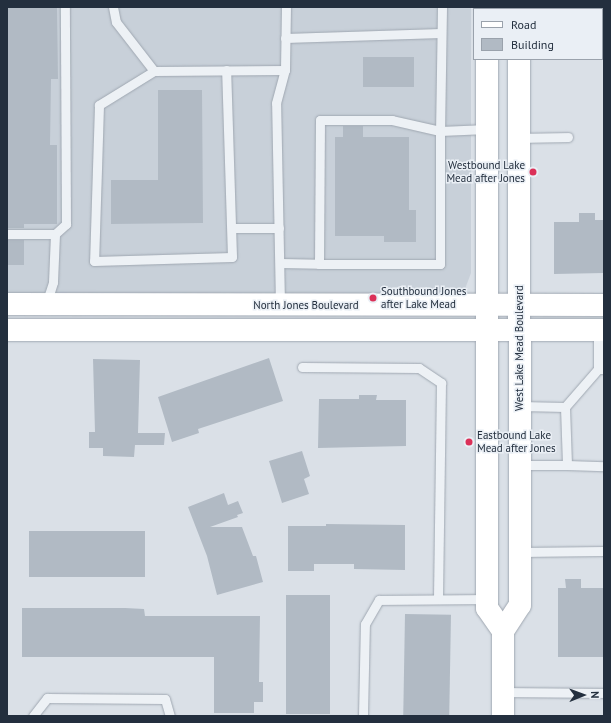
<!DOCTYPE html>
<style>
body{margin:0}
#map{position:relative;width:611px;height:723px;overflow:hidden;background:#dae0e7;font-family:"PT Sans",sans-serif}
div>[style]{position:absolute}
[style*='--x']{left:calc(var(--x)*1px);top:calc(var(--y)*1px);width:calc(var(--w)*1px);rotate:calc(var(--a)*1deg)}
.built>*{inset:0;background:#c8d0d9}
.building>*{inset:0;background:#b1bac4;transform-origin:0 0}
.roads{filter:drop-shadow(0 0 1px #9fa7b1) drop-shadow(0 0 1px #9fa7b1)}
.lane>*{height:9px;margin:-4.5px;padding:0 4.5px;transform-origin:4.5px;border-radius:4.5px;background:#edf1f5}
.primary>*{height:22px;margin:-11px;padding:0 11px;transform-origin:11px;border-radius:11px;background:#fff}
.dots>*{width:11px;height:11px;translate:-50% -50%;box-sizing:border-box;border:2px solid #eaeff5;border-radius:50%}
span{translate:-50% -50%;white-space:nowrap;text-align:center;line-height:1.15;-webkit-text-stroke:3px #eaeff5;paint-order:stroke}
.poi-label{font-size:11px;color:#232f3e}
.right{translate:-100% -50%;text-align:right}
.left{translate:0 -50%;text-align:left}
.street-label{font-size:11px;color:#232f3e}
.frame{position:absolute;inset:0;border:8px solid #232f3e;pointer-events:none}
.legend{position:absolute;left:473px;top:8px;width:130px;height:52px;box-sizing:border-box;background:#eaeff5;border:1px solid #9aa2ac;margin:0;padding:5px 7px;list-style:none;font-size:12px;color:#232f3e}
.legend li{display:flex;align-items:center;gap:8px;height:20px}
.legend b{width:20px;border:1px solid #9aa2ac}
.north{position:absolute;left:563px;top:675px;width:40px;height:40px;-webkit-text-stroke:3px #eaeff5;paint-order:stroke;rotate:89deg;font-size:11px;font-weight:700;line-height:16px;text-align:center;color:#232f3e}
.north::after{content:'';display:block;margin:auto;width:14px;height:18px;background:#232f3e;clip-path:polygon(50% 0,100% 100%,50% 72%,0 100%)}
</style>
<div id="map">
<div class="built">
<div style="clip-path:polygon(7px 7px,471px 7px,471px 273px,465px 289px,460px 294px,7px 293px)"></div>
</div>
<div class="building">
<div style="clip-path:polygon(7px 7px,57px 7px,58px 79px,51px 79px,50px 145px,57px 145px,57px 224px,24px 224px,24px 228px,7px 228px)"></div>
<div style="left:363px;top:57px;width:51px;height:30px"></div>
<div style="clip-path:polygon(158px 90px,202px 90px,203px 223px,111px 224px,111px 180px,158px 180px)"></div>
<div style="clip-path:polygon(343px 126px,363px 126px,363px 137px,409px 137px,409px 210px,416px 210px,416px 242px,384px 242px,384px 236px,335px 236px,335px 137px,343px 137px)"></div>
<div style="clip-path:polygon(579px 213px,595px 213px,595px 220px,604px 220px,604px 273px,554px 274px,554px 222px,579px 222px)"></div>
<div style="left:7px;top:240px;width:17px;height:25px"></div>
<div style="clip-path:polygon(269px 358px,283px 401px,198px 429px,199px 433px,172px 442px,158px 397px)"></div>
<div style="clip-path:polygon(93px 359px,140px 360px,138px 433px,165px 433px,164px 445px,135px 445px,134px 457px,103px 456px,103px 448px,89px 448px,89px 432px,95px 432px)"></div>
<div style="clip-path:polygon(359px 395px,377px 395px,376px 400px,406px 400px,406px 446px,318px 448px,319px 399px,359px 399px)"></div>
<div style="clip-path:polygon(302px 451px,310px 476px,304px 479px,309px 494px,282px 503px,269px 461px)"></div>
<div style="clip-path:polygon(224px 493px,228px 505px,238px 501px,243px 513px,237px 515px,238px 517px,210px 527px,242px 527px,253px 556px,256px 556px,263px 582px,217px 595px,207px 556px,188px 507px)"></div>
<div style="clip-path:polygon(326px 524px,405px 525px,405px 570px,354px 569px,354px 564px,314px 564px,314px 571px,288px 571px,288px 526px,326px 526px)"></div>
<div style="left:29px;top:531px;width:116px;height:46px"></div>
<div style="clip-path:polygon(565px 579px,581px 579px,581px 588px,604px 588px,604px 657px,558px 657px,558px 588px,566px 588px)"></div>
<div style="left:286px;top:595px;width:44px;height:119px"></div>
<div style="clip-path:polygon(22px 608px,125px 608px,144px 609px,145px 616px,260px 616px,259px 682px,263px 682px,263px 702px,254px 702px,254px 713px,214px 713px,214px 657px,22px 657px)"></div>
<div style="left:405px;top:614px;width:46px;height:102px;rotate:1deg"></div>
</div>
<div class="roads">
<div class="lane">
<div style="--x:113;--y:7;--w:15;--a:79"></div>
<div style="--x:116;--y:22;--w:62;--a:52.2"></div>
<div style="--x:154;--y:71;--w:131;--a:-0.4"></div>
<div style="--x:442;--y:7;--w:124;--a:90.9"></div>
<div style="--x:440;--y:131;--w:47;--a:-2.4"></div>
<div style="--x:285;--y:38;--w:156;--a:-1.8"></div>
<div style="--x:154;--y:71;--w:65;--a:148.3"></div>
<div style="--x:99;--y:105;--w:156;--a:91.8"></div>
<div style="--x:94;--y:261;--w:138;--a:-1.7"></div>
<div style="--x:232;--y:257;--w:187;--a:-91.8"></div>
<div style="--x:519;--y:138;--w:49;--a:-1.2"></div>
<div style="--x:232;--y:228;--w:47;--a:0"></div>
<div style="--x:7;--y:234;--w:48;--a:0"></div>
<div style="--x:280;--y:263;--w:39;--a:1"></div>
<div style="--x:319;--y:264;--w:121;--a:0"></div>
<div style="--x:440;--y:264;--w:133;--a:-90"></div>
<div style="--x:440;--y:131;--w:49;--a:-167.1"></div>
<div style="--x:392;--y:120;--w:72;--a:180"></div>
<div style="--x:320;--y:120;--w:144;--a:90.4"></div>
<div style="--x:46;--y:304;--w:23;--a:-72"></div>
<div style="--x:53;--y:282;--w:48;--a:-87.6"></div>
<div style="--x:55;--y:234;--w:15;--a:-42"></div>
<div style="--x:66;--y:224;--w:217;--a:-90.3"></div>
<div style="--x:280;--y:305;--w:202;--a:-91.1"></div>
<div style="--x:276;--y:103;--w:34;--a:-75"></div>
<div style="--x:285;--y:70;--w:63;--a:-89.1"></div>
<div style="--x:598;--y:330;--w:39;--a:90"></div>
<div style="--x:302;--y:367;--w:117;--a:0.5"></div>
<div style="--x:419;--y:368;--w:27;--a:34"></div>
<div style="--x:441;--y:383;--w:216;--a:90.8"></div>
<div style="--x:520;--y:406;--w:45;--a:1.3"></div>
<div style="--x:565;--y:407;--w:50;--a:-49"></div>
<div style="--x:598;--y:369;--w:6;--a:0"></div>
<div style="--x:565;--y:407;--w:58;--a:88"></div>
<div style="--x:567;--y:465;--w:37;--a:2"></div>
<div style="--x:520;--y:465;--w:47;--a:0"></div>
<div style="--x:520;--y:552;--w:84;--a:-0.7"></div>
<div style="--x:503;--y:692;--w:101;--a:0.6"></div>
<div style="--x:33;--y:716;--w:23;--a:-52"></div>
<div style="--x:47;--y:698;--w:118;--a:0.5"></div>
<div style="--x:165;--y:699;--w:18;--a:74"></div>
<div style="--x:363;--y:716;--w:92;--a:-88.8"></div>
<div style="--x:365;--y:624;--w:28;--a:-60"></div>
<div style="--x:379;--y:600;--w:108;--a:-0.5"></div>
</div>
<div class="primary">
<div style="--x:508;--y:7;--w:2;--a:90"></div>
<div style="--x:487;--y:9;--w:2;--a:-90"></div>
<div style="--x:487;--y:59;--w:549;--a:90"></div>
<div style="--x:487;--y:608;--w:28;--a:55"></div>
<div style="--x:503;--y:631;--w:85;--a:90"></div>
<div style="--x:7;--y:304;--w:597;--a:0.1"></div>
<div style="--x:7;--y:330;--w:597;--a:0"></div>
<div style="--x:503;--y:631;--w:31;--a:-57"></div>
<div style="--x:520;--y:605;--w:546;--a:-90.1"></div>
</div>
</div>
<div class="dots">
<div style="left:533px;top:172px;background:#db3058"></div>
<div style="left:373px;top:298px;background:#db3058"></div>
<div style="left:469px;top:442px;background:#db3058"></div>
</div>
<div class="poi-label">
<span class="right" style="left:525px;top:172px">Westbound Lake<br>Mead after Jones</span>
<span class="left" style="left:381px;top:298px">Southbound Jones<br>after Lake Mead</span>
<span class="left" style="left:477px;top:442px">Eastbound Lake<br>Mead after Jones</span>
</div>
<div class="street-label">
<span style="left:306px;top:305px">North Jones Boulevard</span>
<span style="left:519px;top:348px;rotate:-90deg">West Lake Mead Boulevard</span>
</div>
<div class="frame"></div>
<ul class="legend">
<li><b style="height:5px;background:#fff"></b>Road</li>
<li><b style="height:11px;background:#b1bac4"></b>Building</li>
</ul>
<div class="north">N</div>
</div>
